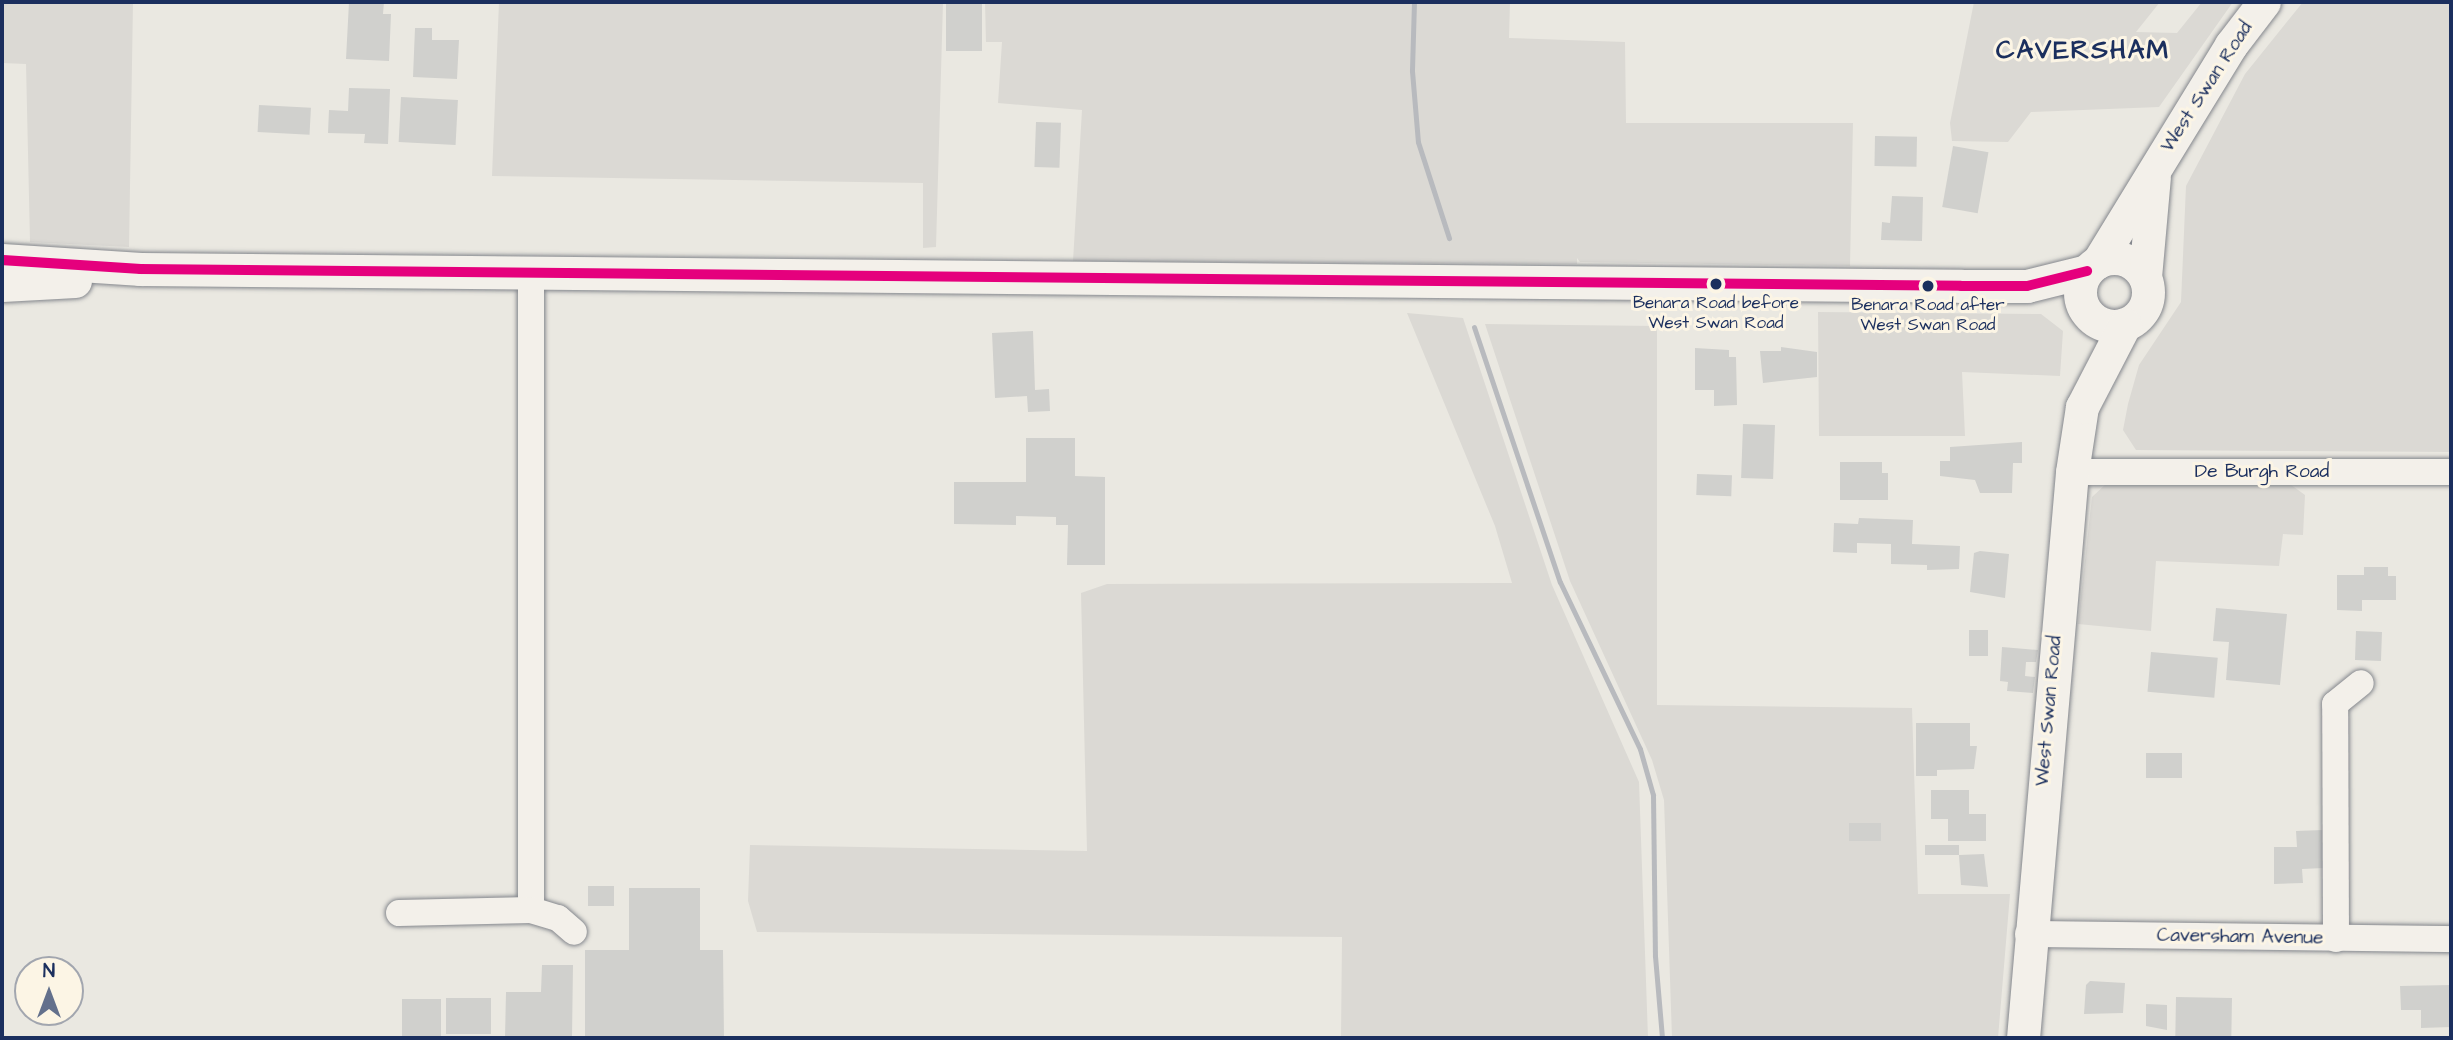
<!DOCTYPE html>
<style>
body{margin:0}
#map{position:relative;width:2453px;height:1040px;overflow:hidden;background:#eae8e1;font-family:"Architects Daughter",sans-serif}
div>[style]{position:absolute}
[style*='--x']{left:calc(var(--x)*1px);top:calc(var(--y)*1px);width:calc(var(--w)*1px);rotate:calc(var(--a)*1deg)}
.green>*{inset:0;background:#dbd9d4}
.stream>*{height:5px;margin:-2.5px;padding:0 2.5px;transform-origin:2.5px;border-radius:2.5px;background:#b8babe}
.building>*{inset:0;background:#d0d0cd;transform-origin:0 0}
.roads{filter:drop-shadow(0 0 2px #84878d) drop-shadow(0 0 2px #84878d)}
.minor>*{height:26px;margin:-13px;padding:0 13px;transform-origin:13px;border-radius:13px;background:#f3f0ea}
.major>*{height:33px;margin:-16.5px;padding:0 16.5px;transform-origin:16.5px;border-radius:16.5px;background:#f3f0ea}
.major>.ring{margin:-16.5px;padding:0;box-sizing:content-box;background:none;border:33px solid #f3f0ea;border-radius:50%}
.bus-1>*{height:10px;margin:-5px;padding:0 5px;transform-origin:5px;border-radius:5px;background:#e5007d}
.dots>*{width:19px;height:19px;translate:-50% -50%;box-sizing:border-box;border:4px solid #fcf5e5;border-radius:50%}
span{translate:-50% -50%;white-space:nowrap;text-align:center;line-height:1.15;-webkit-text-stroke:6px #fcf5e5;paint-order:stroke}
.bus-label{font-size:17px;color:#1b2f5e}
.street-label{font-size:19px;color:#1b2f5e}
.district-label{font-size:26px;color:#1b2f5e;font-weight:700;letter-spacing:2px}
.frame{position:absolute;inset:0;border:4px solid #1b2f5e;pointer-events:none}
.north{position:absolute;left:14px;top:956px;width:70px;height:70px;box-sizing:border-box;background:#fcf5e5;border:2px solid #a2a6af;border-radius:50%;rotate:0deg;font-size:19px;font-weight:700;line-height:28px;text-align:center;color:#1b2f5e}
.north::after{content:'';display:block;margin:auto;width:24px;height:32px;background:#63708c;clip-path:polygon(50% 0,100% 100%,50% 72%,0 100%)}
</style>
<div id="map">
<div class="green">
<div style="clip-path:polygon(2px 2px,133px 2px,129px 247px,30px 242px,26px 64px,2px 63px)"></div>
<div style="clip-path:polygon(499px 2px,943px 2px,936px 247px,923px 248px,923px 183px,492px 176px)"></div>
<div style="clip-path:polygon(985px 2px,1510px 2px,1509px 38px,1625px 42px,1626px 123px,1853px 123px,1850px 266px,1580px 262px,1577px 258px,1577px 264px,1073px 261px,1082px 110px,998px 103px,1002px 42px,986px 42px)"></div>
<div style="clip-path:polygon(1974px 2px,2160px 2px,2136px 32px,2177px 33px,2202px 2px,2233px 2px,2159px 107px,2031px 112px,2008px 142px,1952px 141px,1950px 123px)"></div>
<div style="clip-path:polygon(2303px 2px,2451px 2px,2451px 452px,2136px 450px,2123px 430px,2128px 404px,2139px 365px,2181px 302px,2186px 186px,2245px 74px)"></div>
<div style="clip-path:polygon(1818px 312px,2041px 314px,2063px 331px,2060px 376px,1962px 372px,1965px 436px,1819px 436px)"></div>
<div style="clip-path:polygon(1407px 313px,1463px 318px,1552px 585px,1639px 782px,1648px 1038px,1341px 1038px,1342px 937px,757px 932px,748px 901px,750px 845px,1087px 851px,1081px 593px,1107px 584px,1512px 583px,1495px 526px)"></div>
<div style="clip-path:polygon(1485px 324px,1657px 326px,1657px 705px,1912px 708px,1918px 894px,2010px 894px,1998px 1038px,1672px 1038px,1664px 800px,1652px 760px,1570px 581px)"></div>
<div style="clip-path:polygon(2287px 482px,2305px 495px,2303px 535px,2283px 534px,2279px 566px,2156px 561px,2151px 631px,2078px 624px,2092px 497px,2107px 483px)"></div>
</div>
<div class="stream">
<div style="--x:1414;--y:2;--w:69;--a:91.7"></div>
<div style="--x:1412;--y:71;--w:71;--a:85.2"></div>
<div style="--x:1418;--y:142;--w:101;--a:72.1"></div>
<div style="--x:1474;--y:327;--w:269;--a:71.4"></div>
<div style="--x:1560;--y:582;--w:185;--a:64.4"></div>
<div style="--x:1640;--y:749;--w:48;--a:74.2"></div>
<div style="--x:1653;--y:795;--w:161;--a:89.3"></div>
<div style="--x:1655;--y:956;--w:82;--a:85.1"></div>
</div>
<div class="building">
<div style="clip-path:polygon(349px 2px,384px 2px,383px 14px,391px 14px,389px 61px,346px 59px)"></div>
<div style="left:946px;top:2px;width:36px;height:49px"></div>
<div style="clip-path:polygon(415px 28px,432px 28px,432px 40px,459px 40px,457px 79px,413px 77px)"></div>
<div style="clip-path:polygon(349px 88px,390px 89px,388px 144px,364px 143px,365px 134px,328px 133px,329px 110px,348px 111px)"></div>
<div style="left:401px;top:97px;width:57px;height:45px;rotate:3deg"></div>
<div style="left:259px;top:105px;width:52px;height:27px;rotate:3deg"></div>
<div style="left:1036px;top:122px;width:25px;height:45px;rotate:2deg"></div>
<div style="left:1875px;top:136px;width:42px;height:30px;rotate:1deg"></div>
<div style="left:1953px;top:146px;width:36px;height:62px;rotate:10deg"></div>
<div style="clip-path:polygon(1892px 196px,1923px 197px,1922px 241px,1881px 240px,1882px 222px,1890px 223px)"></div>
<div style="clip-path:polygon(1033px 331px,1035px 390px,1049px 389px,1050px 411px,1028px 412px,1027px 396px,995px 398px,992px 333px)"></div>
<div style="clip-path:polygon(1781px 347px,1817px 352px,1817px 377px,1763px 383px,1760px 351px,1781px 351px)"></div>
<div style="clip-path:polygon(1695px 348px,1729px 350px,1729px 357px,1736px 357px,1737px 405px,1714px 406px,1714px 390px,1695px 390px)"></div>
<div style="left:1743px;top:424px;width:32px;height:54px;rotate:2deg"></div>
<div style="clip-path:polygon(1026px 438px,1075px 438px,1075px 476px,1105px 477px,1105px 565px,1067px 565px,1068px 525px,1056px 525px,1056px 517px,1016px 516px,1016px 525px,954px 524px,954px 482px,1026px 482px)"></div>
<div style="clip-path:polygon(2022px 442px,2022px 463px,2013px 463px,2012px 493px,1980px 493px,1975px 480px,1940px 476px,1940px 461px,1950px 461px,1950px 447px)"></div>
<div style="clip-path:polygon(1840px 462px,1882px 462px,1882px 473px,1888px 473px,1888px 500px,1840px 500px)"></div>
<div style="left:1697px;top:474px;width:35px;height:21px;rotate:2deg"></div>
<div style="clip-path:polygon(1859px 518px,1913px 520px,1912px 544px,1960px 546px,1959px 569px,1927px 570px,1927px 565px,1891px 564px,1891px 544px,1857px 543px,1857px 553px,1833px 552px,1834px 523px,1858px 524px)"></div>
<div style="clip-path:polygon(1980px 551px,2009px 554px,2005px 598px,1970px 592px,1974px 553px)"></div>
<div style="clip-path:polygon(2364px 567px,2388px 567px,2388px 576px,2396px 576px,2396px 600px,2362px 600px,2362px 611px,2337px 610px,2337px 575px,2364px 575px)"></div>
<div style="clip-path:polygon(2216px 608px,2287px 614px,2280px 685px,2226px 680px,2229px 642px,2213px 641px)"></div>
<div style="left:1969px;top:630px;width:19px;height:26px"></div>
<div style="left:2356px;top:631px;width:26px;height:29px;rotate:2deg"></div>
<div style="clip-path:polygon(2002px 647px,2038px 650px,2036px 662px,2026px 662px,2025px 676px,2035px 677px,2033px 693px,2007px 691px,2008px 682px,2000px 681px)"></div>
<div style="left:2151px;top:652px;width:67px;height:40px;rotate:5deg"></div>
<div style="clip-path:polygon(1916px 723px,1970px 723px,1970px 746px,1977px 746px,1974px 769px,1937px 770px,1937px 776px,1916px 776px)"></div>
<div style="left:2146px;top:753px;width:36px;height:25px"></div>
<div style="clip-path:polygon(1931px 790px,1969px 790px,1969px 814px,1986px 814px,1986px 841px,1948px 841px,1948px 819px,1931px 819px)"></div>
<div style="left:1881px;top:823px;width:18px;height:32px;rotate:90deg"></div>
<div style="clip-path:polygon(2323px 830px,2324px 868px,2302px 869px,2303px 883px,2274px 884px,2274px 847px,2297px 847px,2296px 831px)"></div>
<div style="left:1959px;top:845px;width:10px;height:34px;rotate:90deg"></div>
<div style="clip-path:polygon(1984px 854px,1988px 887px,1961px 885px,1959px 855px)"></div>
<div style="left:588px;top:886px;width:26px;height:20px"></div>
<div style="clip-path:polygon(629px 888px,700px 888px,700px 950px,723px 950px,724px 1038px,585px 1038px,585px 950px,629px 950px)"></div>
<div style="clip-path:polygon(542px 965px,573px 965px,572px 1038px,505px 1038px,506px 992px,541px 992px)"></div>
<div style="clip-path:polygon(2090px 981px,2125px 983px,2123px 1013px,2084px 1014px,2086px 985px)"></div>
<div style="clip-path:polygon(2451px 985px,2451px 1027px,2421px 1028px,2421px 1010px,2401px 1010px,2400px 986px)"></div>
<div style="left:2176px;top:997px;width:56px;height:41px;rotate:1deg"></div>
<div style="left:491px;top:998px;width:36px;height:45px;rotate:90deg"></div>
<div style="left:402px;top:999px;width:39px;height:39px"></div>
<div style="clip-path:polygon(2146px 1004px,2167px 1005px,2167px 1030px,2146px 1026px)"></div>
</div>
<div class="roads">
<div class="minor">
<div style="--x:531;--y:270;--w:640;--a:90"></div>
<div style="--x:2072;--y:472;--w:379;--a:0"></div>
<div style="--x:399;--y:913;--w:132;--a:-1.3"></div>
<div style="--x:531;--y:910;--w:28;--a:17"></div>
<div style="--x:558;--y:918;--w:21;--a:41"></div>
<div style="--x:2028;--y:934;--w:423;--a:0.7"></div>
<div style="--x:2336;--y:939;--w:235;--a:-90.2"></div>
<div style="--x:2335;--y:704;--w:33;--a:-39"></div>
</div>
<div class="major">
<div class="ring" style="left:2080px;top:258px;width:35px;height:35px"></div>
<div style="--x:2;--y:260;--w:138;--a:3.7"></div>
<div style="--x:140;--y:269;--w:1821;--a:0.53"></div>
<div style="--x:1961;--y:286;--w:66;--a:0"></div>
<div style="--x:2027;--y:286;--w:62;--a:-14"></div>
<div style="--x:2098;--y:262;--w:255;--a:-58.5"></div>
<div style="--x:2231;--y:45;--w:54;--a:-52.5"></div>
<div style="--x:2145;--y:277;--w:100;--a:-84.9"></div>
<div style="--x:2;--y:285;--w:73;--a:-3.1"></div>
<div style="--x:2023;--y:1038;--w:568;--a:-85.05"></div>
<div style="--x:2072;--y:472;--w:66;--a:-81.3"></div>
<div style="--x:2082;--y:407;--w:93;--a:-62.6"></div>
</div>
</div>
<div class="bus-1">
<div style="--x:2;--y:260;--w:138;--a:3.7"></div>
<div style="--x:140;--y:269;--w:1821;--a:0.53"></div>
<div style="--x:1961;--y:286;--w:66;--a:0"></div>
<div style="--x:2027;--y:286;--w:62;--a:-14"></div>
</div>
<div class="dots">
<div style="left:1716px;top:284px;background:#1b2f5e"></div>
<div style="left:1928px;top:286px;background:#1b2f5e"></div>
</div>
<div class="bus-label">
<span style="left:1716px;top:314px">Benara Road before<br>West Swan Road</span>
<span style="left:1928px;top:316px">Benara Road after<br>West Swan Road</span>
</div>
<div class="street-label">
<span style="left:2207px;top:87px;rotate:-57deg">West Swan Road</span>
<span style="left:2262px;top:472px">De Burgh Road</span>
<span style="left:2049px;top:711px;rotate:-85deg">West Swan Road</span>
<span style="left:2240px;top:937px;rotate:1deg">Caversham Avenue</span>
</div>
<div class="district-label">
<span style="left:2083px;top:51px">CAVERSHAM</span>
</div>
<div class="frame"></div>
<div class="north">N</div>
</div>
